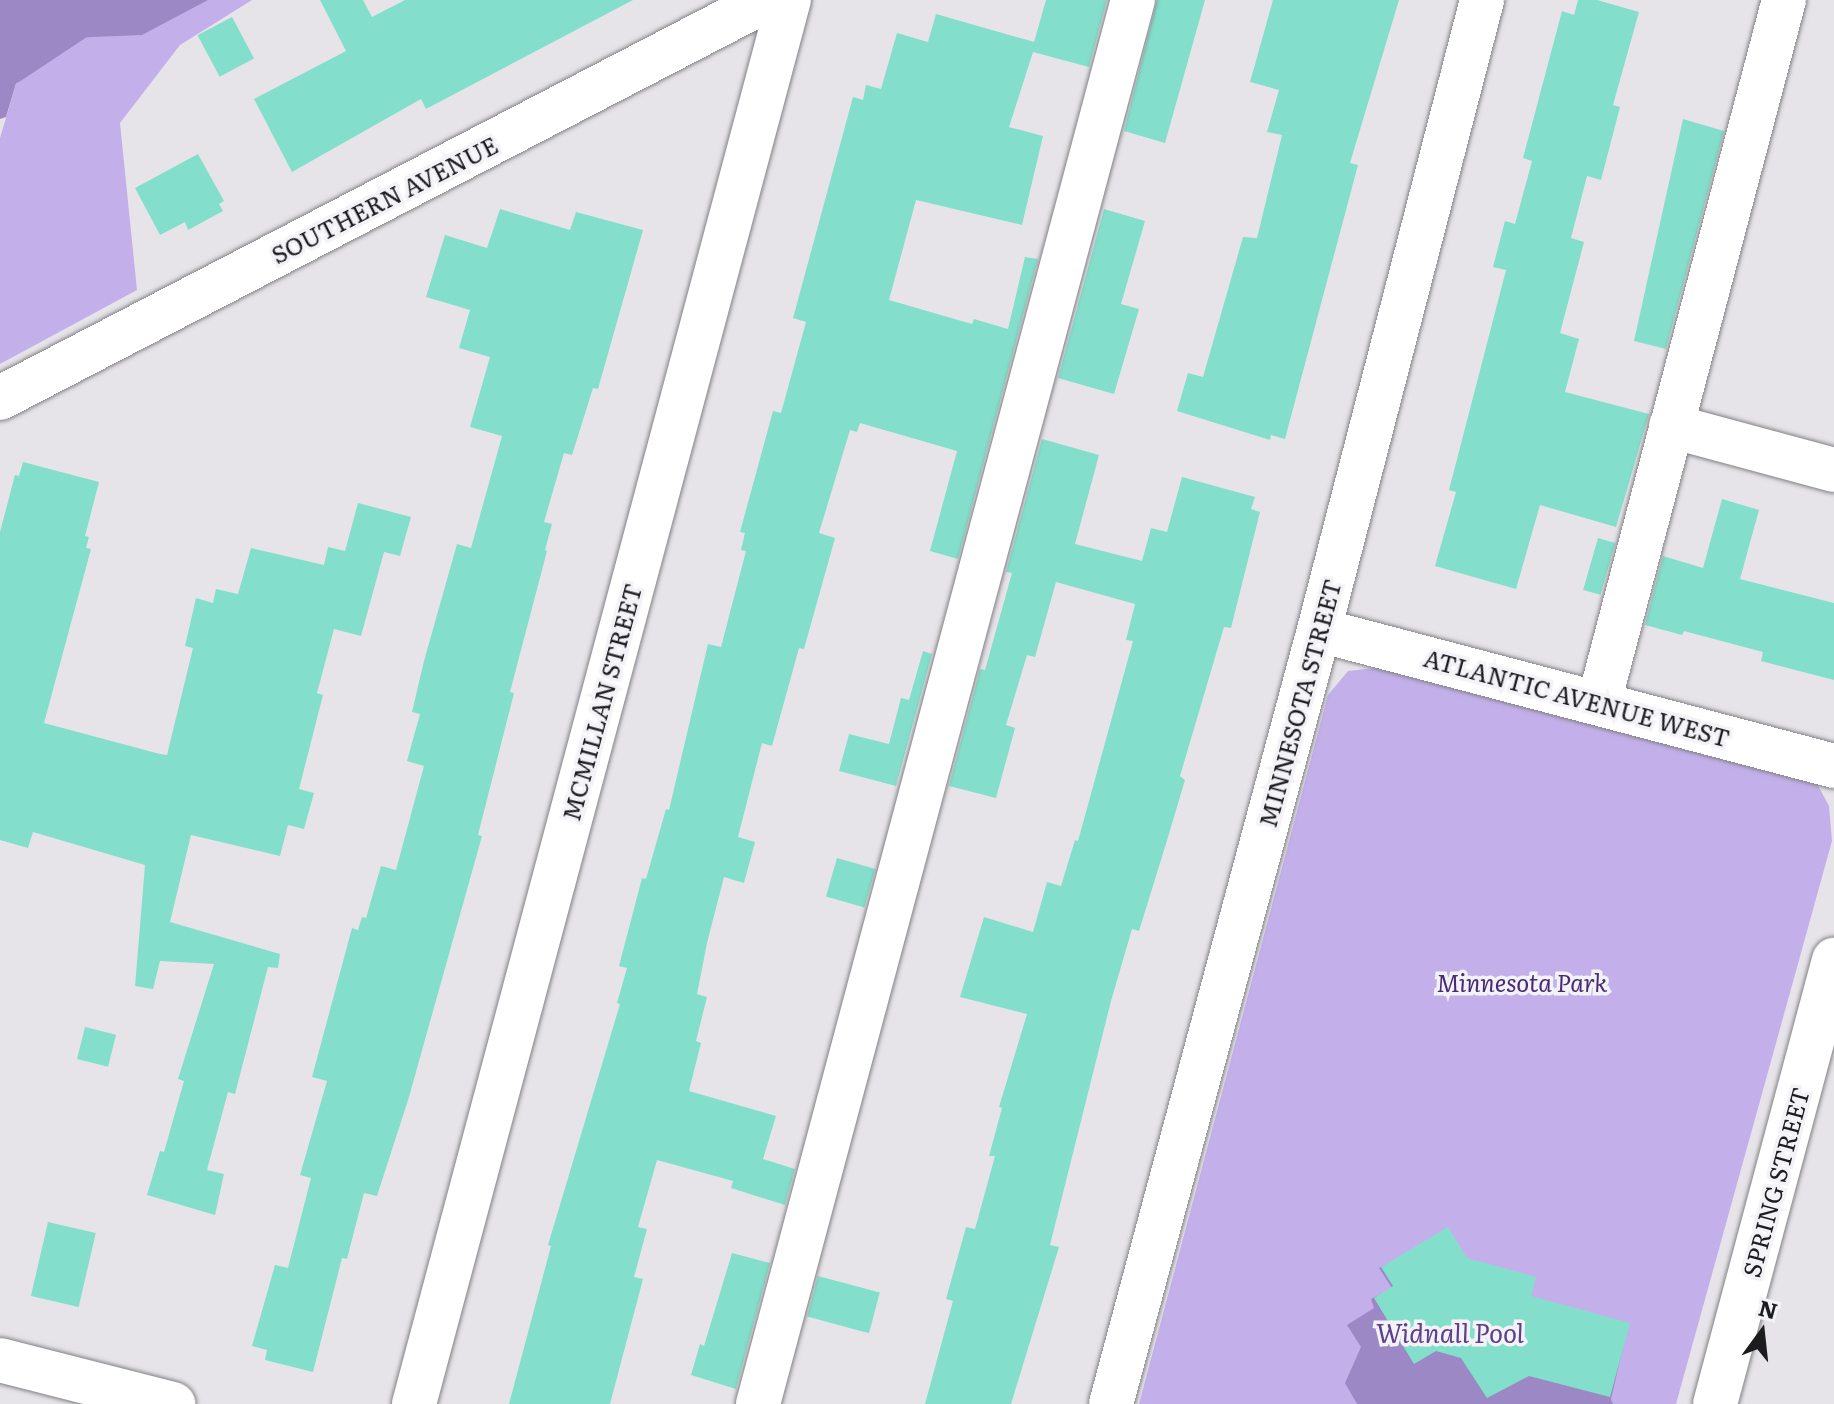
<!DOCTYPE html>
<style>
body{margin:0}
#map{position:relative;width:1834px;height:1404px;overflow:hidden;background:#e6e4e9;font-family:Literata,serif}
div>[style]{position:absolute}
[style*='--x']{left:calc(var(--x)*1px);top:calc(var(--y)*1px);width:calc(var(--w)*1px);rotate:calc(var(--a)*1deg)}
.green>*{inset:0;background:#c3b0eb}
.water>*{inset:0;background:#9d88c6}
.river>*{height:76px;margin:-38px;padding:0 38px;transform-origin:38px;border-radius:38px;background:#9d88c6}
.building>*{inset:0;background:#83dfcb;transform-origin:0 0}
.roads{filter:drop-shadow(0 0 2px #828185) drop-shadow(0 0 2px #828185)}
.minor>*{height:44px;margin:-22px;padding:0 22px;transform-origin:22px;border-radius:22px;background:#fff}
span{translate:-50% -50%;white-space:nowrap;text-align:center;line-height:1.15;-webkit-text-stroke:7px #f3f2f7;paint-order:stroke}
.street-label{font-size:24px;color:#1c1b1d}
.park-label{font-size:24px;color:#492a74;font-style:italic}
.water-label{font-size:26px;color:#5d408c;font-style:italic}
.north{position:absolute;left:1722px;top:1292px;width:80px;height:80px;-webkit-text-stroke:6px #f3f2f7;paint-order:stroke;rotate:15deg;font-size:22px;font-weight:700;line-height:32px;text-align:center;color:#1c1b1d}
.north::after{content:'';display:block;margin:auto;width:28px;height:36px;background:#1c1b1d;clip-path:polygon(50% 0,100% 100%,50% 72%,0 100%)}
</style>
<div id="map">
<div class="green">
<div style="clip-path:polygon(41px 0,252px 0,180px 45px,120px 123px,137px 290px,0 364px,0 138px)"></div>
<div style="clip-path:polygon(1384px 667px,1813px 776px,1829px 806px,1832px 841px,1676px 1404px,1139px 1404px,1328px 695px,1348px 671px)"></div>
</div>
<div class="water">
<div style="clip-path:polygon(0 0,41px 0,6px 117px,0 119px)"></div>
<div style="clip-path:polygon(75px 0,208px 0,142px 35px,68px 38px)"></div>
<div style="clip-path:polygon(1447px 1231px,1464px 1260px,1529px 1298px,1628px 1326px,1611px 1399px,1613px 1404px,1357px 1404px,1345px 1383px,1361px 1347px,1347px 1325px,1374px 1308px,1371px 1299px,1392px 1288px,1379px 1268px)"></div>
</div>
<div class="river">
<div style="--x:0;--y:49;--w:89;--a:-33.5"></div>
</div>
<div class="building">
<div style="clip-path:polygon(320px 0,363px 0,372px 17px,405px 0,633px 0,426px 109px,421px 99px,292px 172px,254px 99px,346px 51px)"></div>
<div style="clip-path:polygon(1046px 0,1107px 0,1089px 67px,1033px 52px,1009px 127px,1043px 136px,1022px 225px,916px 200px,889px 300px,972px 324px,974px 319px,1008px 329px,1025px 257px,1038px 259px,958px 559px,930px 551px,957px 451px,860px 423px,857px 432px,850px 430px,819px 533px,835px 538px,804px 649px,799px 648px,772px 746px,762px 743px,738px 837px,755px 842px,744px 883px,724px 877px,707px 943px,697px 994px,707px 997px,696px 1041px,701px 1043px,689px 1091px,776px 1116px,763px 1159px,795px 1169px,785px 1205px,731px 1188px,733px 1181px,657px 1160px,638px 1227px,647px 1229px,634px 1277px,643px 1279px,610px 1404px,509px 1404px,551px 1246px,548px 1245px,620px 1004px,617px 1003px,627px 968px,619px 966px,642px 878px,646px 879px,666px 809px,669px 810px,708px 644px,721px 647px,746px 551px,741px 550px,745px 533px,740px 532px,773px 411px,781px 413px,806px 322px,793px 318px,853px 97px,863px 100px,866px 85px,881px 89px,897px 33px,928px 42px,936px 14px,1034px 42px)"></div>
<div style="clip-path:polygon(1157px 0,1205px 0,1165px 143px,1124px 131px)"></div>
<div style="clip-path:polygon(1273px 0,1399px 0,1350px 163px,1358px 165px,1285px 439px,1271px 435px,1270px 440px,1177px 411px,1188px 373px,1203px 377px,1243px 237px,1257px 238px,1282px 135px,1267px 132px,1279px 90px,1250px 82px)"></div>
<div style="clip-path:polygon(1578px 0,1597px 0,1639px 12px,1613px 105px,1620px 107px,1601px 180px,1587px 176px,1571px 238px,1584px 242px,1560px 333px,1579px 339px,1565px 392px,1649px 414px,1616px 527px,1540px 505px,1516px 589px,1435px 566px,1456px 492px,1449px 490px,1506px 270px,1493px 267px,1505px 221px,1515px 224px,1532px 161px,1523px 158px,1562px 11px,1574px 15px)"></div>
<div style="left:232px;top:17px;width:47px;height:39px;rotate:62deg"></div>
<div style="clip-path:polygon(1683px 119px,1724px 131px,1666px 349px,1634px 341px)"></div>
<div style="clip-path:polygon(198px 154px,224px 201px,219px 204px,223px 211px,188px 230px,185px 222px,160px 235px,135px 188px)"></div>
<div style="clip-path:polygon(500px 209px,570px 230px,576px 212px,643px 230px,598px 389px,593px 388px,572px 455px,564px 453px,544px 522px,552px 524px,545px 550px,547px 551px,510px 692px,514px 693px,478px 835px,482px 836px,409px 1097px,377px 1196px,364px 1193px,347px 1259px,342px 1258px,313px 1372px,265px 1360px,267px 1350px,252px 1346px,275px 1265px,288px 1268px,311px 1178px,300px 1175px,327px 1081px,312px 1077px,352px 928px,358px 930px,362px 917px,366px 918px,381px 866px,396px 870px,424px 766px,407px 761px,420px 714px,412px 712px,424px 661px,457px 544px,471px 548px,502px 436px,470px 427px,490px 357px,459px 348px,470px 310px,426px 297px,445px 235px,487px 248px)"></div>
<div style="clip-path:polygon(1104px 209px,1145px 221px,1121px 304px,1139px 309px,1114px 394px,1058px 378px)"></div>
<div style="clip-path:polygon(1042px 439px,1099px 455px,1075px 544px,1142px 561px,1151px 528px,1167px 532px,1182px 477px,1255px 497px,1251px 509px,1260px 512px,1231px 628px,1224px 627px,1180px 776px,1185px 780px,1165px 847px,1139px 931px,1132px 929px,1111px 1001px,1050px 1245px,1059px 1247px,1011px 1404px,925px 1404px,953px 1301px,946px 1299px,966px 1227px,975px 1229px,995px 1156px,989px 1156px,1002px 1108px,999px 1107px,1027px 1014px,960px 997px,984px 917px,1033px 932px,1047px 882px,1061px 886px,1075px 840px,1078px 841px,1133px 641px,1126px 640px,1135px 604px,1056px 582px,1035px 657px,1027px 655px,1006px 725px,1015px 728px,996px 798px,949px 786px,980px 669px,985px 670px,1012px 573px,1006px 572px)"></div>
<div style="clip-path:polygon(23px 462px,99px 482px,85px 536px,89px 537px,86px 548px,91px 549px,44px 723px,160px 754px,167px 755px,193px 648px,185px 646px,196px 598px,213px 603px,216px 589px,238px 594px,251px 548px,324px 565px,328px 547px,345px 551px,358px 503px,411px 517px,400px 556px,384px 552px,361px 636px,334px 629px,317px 693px,323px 695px,299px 789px,314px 793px,304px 829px,288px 825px,280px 856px,191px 835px,170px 922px,280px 954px,278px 968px,268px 967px,235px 1094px,228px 1092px,207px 1170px,224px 1174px,215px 1215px,147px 1195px,160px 1151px,164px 1152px,184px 1081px,178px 1079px,214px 964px,160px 961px,153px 989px,135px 986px,145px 865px,33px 832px,28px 848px,0 840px,0 532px,15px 475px,19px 476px)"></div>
<div style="clip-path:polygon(1722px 499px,1759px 510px,1740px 579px,1834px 603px,1834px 680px,1761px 661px,1763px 652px,1684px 631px,1682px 635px,1645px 625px,1663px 556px,1703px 568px)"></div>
<div style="left:1598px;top:538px;width:18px;height:54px;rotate:16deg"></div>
<div style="clip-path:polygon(923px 651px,932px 654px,896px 786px,839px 771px,849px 734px,889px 744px,901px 698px,909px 700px)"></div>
<div style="left:837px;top:858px;width:40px;height:40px;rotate:16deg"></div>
<div style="left:85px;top:1027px;width:32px;height:33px;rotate:14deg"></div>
<div style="left:48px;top:1222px;width:49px;height:76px;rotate:13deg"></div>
<div style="clip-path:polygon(1448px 1227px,1467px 1258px,1536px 1277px,1531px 1296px,1630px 1323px,1610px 1397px,1529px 1376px,1487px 1398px,1461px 1358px,1436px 1351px,1414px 1364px,1374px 1298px,1393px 1286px,1381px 1267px)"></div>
<div style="clip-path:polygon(732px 1253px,770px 1263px,736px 1389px,691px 1375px,700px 1344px,704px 1346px)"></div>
<div style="left:818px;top:1276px;width:64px;height:42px;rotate:15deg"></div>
</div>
<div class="roads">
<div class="minor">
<div style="--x:0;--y:398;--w:864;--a:-27.43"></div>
<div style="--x:1671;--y:426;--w:169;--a:15.1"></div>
<div style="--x:1319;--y:630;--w:533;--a:14.79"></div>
<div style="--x:1599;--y:702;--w:726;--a:-75.24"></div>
<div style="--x:0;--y:1360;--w:179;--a:14.3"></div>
<div style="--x:414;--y:1404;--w:1453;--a:-75.05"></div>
<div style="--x:758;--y:1404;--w:1453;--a:-75.05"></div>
<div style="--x:1111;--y:1404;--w:801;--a:-74.96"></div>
<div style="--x:1319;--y:630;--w:651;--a:-75.49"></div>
<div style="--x:1715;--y:1404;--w:460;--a:-75"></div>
</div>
</div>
<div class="street-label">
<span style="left:384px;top:199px;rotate:-27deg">SOUTHERN AVENUE</span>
<span style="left:1577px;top:697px;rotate:15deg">ATLANTIC AVENUE WEST</span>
<span style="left:601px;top:702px;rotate:-75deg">MCMILLAN STREET</span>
<span style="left:1299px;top:703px;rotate:-75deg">MINNESOTA STREET</span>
<span style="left:1775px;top:1182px;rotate:-75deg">SPRING STREET</span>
</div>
<div class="park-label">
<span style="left:1522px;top:982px">Minnesota Park</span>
</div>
<div class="water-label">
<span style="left:1450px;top:1332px">Widnall Pool</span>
</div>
<div class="north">N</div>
</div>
